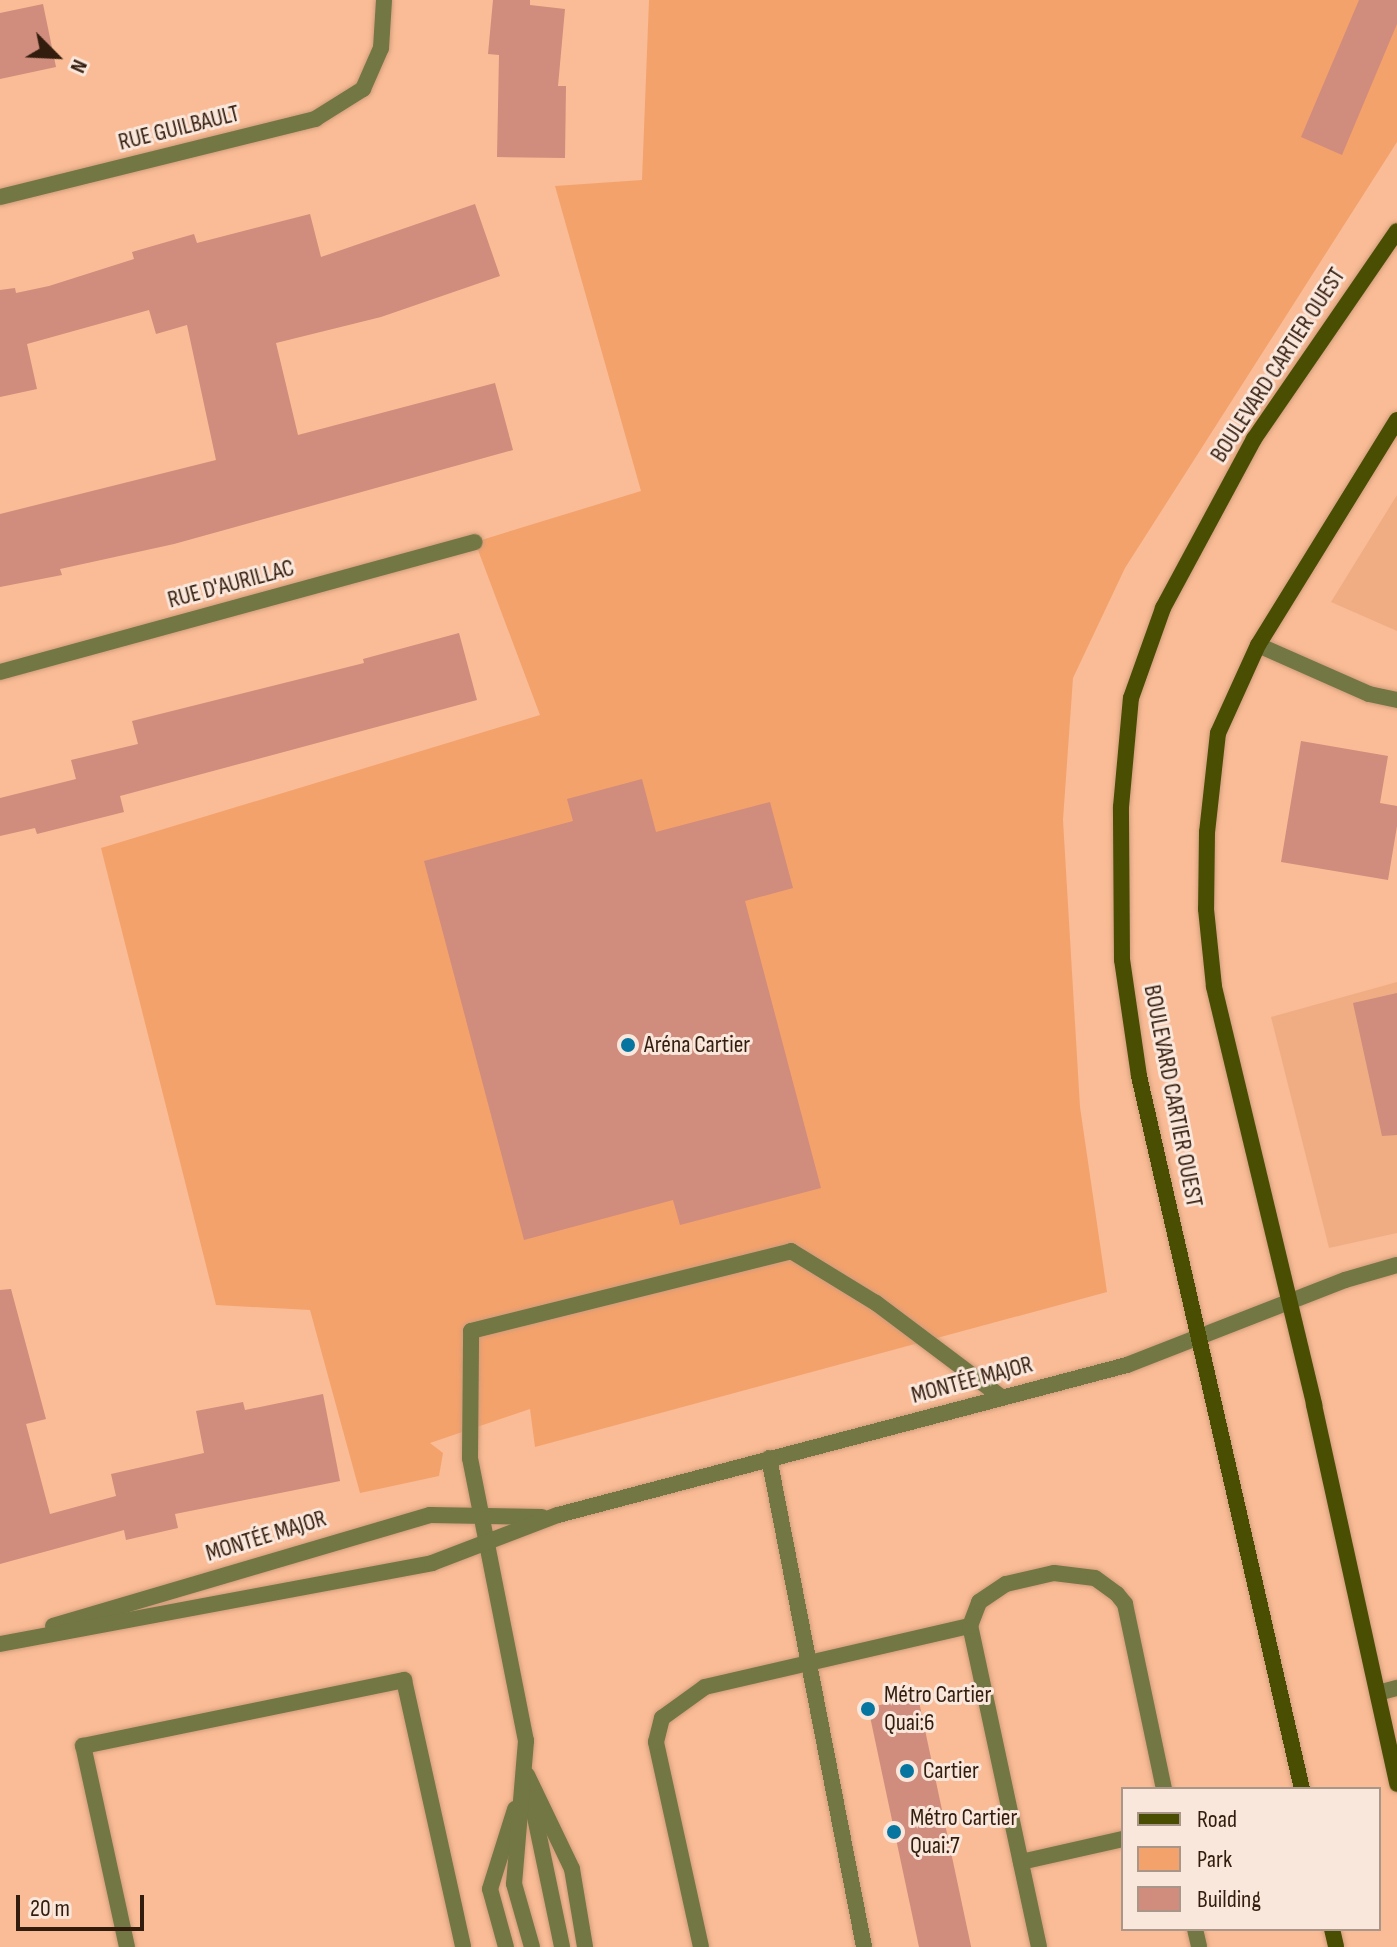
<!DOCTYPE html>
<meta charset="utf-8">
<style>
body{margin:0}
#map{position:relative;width:1397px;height:1947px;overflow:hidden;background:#f9bc96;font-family:"Sofia Sans Condensed",sans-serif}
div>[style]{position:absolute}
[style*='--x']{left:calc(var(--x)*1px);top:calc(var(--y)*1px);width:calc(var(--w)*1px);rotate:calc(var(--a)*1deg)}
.built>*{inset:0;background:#f0ad83}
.green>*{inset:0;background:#f4a26c}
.building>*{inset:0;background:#d08c7c;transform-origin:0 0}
.roads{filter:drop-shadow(0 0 2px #d19c7b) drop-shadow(0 0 2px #d19c7b)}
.lane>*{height:16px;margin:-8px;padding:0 8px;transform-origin:8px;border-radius:8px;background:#737743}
.street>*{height:16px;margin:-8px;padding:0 8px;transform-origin:8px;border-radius:8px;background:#737743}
.secondary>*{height:16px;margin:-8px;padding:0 8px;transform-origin:8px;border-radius:8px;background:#4a4e02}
.dots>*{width:22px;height:22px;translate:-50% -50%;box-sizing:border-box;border:4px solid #fae7dc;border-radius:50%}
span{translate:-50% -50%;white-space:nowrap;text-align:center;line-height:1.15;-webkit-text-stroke:6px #fae7dc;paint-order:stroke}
.street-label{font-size:24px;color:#321c0d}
.poi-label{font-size:24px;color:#321c0d}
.left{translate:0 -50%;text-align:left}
.legend{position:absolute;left:1121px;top:1787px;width:260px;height:144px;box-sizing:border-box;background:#fae7dc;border:2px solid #aa9689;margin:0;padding:10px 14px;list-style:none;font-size:24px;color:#321c0d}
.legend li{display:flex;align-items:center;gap:16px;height:40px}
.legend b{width:40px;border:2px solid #aa9689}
.north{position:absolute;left:16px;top:16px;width:80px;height:80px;-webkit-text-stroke:6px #fae7dc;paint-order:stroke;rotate:114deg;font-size:22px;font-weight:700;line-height:32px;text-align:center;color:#321c0d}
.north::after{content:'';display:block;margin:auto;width:28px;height:36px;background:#321c0d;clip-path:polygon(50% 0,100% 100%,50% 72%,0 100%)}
.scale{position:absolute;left:16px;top:1895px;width:128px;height:36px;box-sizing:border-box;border:4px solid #321c0d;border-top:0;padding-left:10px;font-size:24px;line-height:28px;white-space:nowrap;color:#321c0d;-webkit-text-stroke:6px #fae7dc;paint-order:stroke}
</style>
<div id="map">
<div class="built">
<div style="clip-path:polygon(1397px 495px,1397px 631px,1331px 602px)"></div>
<div style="clip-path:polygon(1397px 982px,1397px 1233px,1329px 1248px,1271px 1017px)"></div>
</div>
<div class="green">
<div style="clip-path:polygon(649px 0,1397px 0,1397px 142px,1125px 568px,1073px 678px,1063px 820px,1080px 1107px,1107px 1292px,535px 1447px,530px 1409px,430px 1443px,443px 1453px,439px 1476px,360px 1493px,310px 1310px,216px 1305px,101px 848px,540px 715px,475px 542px,641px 491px,555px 186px,642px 180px)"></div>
</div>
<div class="building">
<div style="clip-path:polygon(493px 0,530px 0,530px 5px,565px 9px,558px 86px,566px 86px,565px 158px,497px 157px,499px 55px,488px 54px)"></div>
<div style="clip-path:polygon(1359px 0,1397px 0,1397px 24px,1342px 155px,1301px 137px)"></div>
<div style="clip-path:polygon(43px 4px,56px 67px,0 79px,0 13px)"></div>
<div style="clip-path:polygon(475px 204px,500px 276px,381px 317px,276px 343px,298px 435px,495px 383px,513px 450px,174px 544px,60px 569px,62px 575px,0 587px,0 514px,216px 460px,187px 325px,156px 334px,149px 310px,27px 344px,37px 389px,0 397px,0 290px,15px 288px,16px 293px,49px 286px,134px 259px,132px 252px,194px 234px,197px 243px,310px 214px,321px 257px)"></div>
<div style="clip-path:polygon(459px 633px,477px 700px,120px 796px,124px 812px,37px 834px,35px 828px,0 836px,0 798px,76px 779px,71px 760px,138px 744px,132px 721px,364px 663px,363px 659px)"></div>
<div style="clip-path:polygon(1301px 741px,1388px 756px,1380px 803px,1397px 806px,1397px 826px,1388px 880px,1281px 862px)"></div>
<div style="clip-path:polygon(642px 779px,656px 832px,770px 802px,793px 888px,745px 901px,821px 1188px,680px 1225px,673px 1200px,524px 1240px,424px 861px,573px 821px,567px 799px)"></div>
<div style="clip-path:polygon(1397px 993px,1397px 1135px,1382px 1136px,1353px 1003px)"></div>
<div style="clip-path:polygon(11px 1289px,46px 1419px,26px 1424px,50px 1514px,116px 1496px,111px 1474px,204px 1453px,196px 1411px,243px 1402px,245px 1410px,323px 1394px,340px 1481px,175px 1514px,178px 1528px,126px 1540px,124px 1530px,0 1564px,0 1290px)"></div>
<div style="left:918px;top:1697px;width:256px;height:51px;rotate:78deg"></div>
</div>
<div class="roads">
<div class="lane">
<div style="--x:769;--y:1458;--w:498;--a:79"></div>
<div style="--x:527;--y:1775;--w:104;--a:64.4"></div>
<div style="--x:572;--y:1869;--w:79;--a:80.5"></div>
<div style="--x:531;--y:1798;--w:152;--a:78.2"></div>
<div style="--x:1021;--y:1862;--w:105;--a:-12.7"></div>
<div style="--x:1195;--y:1929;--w:18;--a:77"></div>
<div style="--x:127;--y:1947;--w:206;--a:-102.3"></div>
<div style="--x:83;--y:1746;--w:328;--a:-11.6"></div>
<div style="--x:404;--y:1680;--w:273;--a:77.5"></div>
<div style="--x:506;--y:1947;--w:60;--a:-105.4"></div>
<div style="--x:490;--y:1889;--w:84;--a:-72.6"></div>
<div style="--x:532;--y:1947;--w:66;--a:-105.9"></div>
<div style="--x:514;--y:1884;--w:144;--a:-85.2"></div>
<div style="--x:526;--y:1741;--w:288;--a:-101.2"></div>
<div style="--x:470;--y:1458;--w:127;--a:-89.5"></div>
<div style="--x:471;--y:1331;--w:330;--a:-14"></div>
<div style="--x:791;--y:1251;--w:100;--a:31.5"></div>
<div style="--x:876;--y:1303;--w:155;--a:36.9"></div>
<div style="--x:701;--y:1947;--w:210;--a:-102.4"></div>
<div style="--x:656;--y:1742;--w:25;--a:-76"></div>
<div style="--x:662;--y:1718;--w:53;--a:-35.8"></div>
<div style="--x:705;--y:1687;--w:272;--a:-13"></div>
<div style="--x:1039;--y:1947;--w:328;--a:-102.1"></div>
<div style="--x:970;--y:1626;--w:26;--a:-69"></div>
<div style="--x:979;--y:1602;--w:32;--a:-34"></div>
<div style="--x:1006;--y:1584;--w:49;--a:-12.9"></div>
<div style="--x:1054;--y:1573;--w:41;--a:7"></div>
<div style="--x:1095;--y:1578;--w:27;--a:36"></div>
<div style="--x:1117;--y:1594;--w:13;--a:51"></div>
<div style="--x:1125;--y:1604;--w:189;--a:78.1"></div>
</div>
<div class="street">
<div style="--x:0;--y:197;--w:325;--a:-13.9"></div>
<div style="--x:315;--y:119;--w:57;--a:-32"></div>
<div style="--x:363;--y:89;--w:45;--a:-66.3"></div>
<div style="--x:381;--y:48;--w:48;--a:-86.4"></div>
<div style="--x:1258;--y:645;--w:121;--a:23.8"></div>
<div style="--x:1369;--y:694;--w:29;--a:12"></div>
<div style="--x:0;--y:672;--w:492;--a:-15.3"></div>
<div style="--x:53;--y:1626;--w:393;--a:-16.4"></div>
<div style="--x:430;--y:1515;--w:112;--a:1"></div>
<div style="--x:0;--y:1644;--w:440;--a:-10.6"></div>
<div style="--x:432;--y:1563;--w:135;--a:-20.9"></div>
<div style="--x:558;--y:1515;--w:588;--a:-14.77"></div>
<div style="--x:1127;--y:1365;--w:234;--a:-21.3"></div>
<div style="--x:1345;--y:1280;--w:54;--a:-16.1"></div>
<div style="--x:1378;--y:1693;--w:20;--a:-15"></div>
</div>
<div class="secondary">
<div style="--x:1397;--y:420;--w:264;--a:121.7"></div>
<div style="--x:1258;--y:645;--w:97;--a:114.4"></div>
<div style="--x:1218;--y:733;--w:100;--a:96.3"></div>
<div style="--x:1207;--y:832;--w:77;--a:90.7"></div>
<div style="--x:1206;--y:909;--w:78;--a:84.1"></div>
<div style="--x:1214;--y:987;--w:430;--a:76.5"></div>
<div style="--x:1314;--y:1405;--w:388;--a:77.6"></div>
<div style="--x:1302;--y:1789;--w:731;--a:-102.88"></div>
<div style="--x:1139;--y:1076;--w:117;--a:-98.3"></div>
<div style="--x:1122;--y:960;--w:153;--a:-90.4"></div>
<div style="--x:1121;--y:807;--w:109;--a:-84.8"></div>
<div style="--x:1131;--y:698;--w:96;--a:-70.4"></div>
<div style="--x:1163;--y:608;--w:192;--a:-61.7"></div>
<div style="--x:1254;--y:439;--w:252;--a:-55.5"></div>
<div style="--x:1332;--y:1929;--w:18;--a:77"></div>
</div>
</div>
<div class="dots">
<div style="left:628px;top:1045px;background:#0675a0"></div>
<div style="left:868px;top:1709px;background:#0675a0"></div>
<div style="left:907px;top:1771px;background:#0675a0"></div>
<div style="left:894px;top:1832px;background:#0675a0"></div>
</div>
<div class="street-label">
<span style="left:179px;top:128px;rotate:-14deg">RUE GUILBAULT</span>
<span style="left:1278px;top:365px;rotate:-57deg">BOULEVARD CARTIER OUEST</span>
<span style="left:231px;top:584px;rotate:-15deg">RUE D'AURILLAC</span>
<span style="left:1173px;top:1096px;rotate:79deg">BOULEVARD CARTIER OUEST</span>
<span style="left:972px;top:1380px;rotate:-15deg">MONTÉE MAJOR</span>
<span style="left:266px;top:1536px;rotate:-17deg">MONTÉE MAJOR</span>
</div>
<div class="poi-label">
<span class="left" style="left:644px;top:1045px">Aréna Cartier</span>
<span class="left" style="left:884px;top:1709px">Métro Cartier<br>Quai:6</span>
<span class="left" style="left:923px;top:1771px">Cartier</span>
<span class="left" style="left:910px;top:1832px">Métro Cartier<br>Quai:7</span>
</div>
<ul class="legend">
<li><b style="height:10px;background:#4a4e02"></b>Road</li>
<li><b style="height:22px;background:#f4a26c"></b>Park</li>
<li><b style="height:22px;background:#d08c7c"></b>Building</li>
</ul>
<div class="north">N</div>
<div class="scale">20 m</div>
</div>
